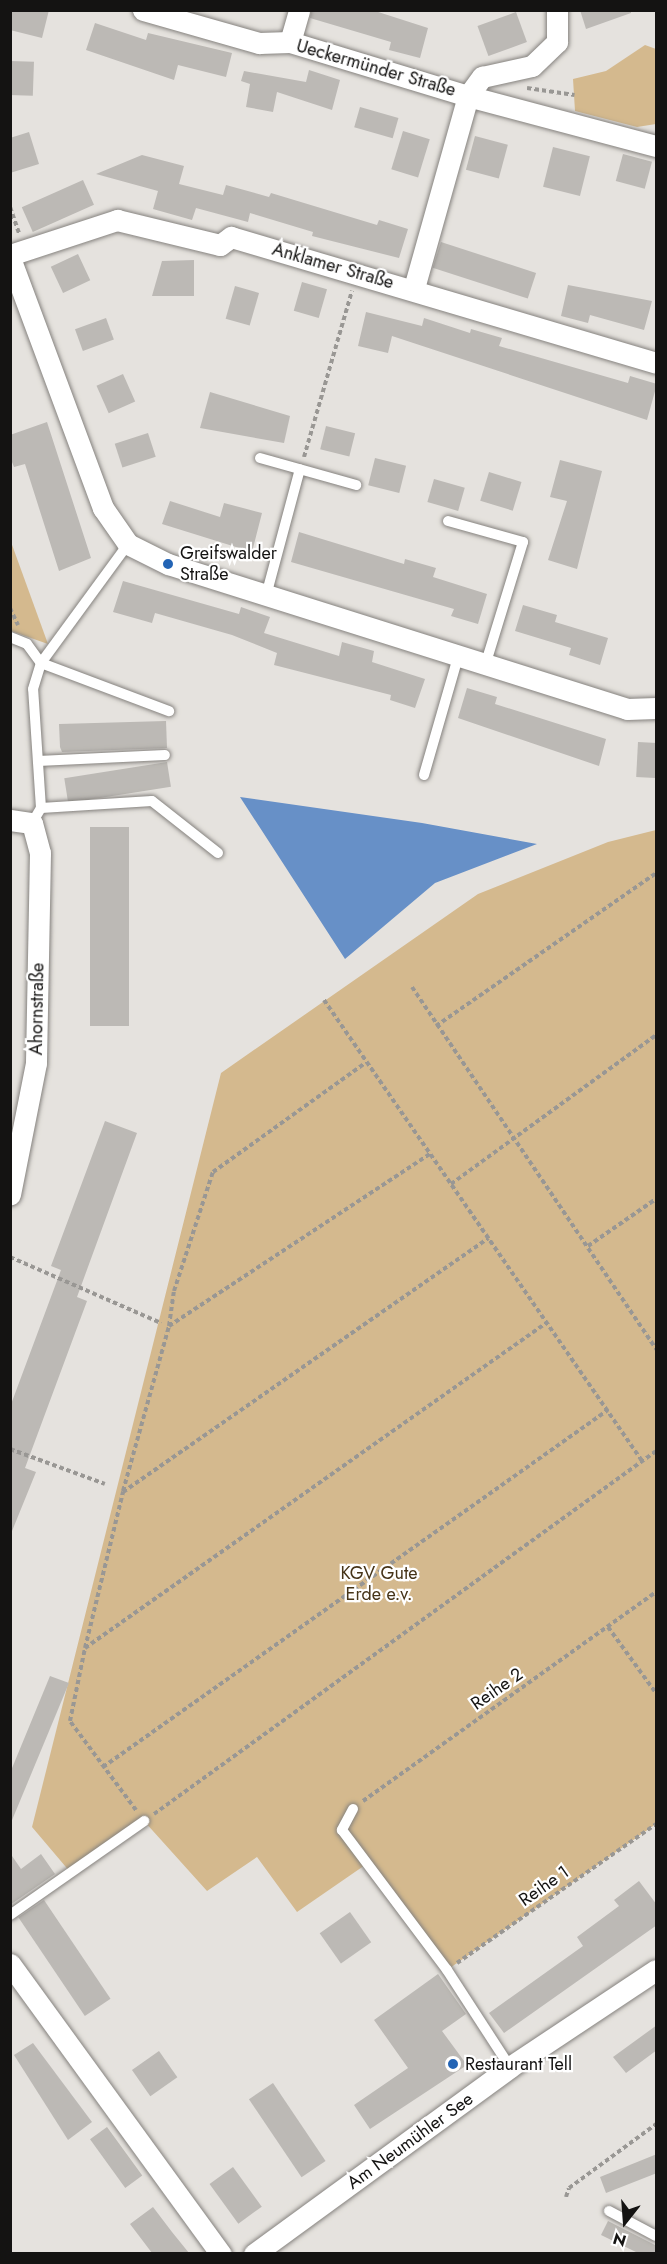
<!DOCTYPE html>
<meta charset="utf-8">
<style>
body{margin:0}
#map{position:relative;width:667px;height:2264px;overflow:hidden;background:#e5e2de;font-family:Jost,sans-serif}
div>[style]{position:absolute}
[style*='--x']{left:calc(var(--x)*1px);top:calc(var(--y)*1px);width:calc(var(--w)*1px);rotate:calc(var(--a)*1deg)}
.green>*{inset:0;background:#d4b98e}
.water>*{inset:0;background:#6790c7}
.building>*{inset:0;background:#bcb9b5;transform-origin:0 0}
.path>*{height:4px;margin-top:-2px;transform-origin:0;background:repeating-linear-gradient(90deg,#999794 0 4.5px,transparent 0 7.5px)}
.roads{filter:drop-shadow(0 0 2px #85827e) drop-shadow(0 0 2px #85827e)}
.service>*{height:10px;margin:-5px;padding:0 5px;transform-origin:5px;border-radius:5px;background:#fff}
.minor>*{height:21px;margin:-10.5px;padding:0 10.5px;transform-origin:10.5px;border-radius:10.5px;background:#fff}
.dots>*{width:16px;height:16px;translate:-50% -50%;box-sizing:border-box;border:3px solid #fff;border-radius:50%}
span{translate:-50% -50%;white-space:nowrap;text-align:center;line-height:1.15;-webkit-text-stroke:4.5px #fff;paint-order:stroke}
.street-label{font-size:18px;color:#141312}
.poi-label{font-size:18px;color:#141312}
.left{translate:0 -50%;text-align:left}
.park-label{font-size:18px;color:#463418}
.frame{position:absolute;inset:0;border:12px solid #141312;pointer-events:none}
.north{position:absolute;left:595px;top:2192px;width:60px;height:60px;-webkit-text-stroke:4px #fff;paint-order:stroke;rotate:197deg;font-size:16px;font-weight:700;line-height:24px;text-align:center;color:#141312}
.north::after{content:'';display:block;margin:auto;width:21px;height:27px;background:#141312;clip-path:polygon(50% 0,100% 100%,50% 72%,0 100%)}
</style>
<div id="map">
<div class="green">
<div style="clip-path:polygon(645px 45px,656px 49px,656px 124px,637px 127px,575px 111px,573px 79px,606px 71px)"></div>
<div style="clip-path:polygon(11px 542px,48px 644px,11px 631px)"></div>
<div style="clip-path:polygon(656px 830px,656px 1824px,447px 1970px,368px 1863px,297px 1912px,257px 1857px,207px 1891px,144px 1821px,71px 1873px,32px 1827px,221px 1073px,478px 894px,608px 842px)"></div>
</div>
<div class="water">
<div style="clip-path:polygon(240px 797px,422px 823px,537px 844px,435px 883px,345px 959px)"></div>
</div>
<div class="building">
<div style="clip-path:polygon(10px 10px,49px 10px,42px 38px,10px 30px)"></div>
<div style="clip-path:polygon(311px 10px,372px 10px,428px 28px,420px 58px,389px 50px,391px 42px,310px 18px)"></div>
<div style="clip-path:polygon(580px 10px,631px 10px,631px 13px,586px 29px)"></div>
<div style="left:516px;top:12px;width:32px;height:41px;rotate:70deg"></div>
<div style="clip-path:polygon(95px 23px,146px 40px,148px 33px,232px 53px,226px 77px,178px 65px,174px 80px,86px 50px)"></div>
<div style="left:10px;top:61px;width:24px;height:34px;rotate:2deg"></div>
<div style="clip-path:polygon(309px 70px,340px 80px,332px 110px,277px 92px,273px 112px,246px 107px,250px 84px,241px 81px,244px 71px,306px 82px)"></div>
<div style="left:360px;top:107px;width:40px;height:21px;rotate:16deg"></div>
<div style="left:403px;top:131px;width:28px;height:40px;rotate:17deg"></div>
<div style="clip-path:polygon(29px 132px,39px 164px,10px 173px,10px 138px)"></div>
<div style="left:475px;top:136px;width:34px;height:35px;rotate:15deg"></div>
<div style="left:553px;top:147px;width:38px;height:41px;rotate:14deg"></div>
<div style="left:623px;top:154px;width:30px;height:28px;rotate:15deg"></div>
<div style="clip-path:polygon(142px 155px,184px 166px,179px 184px,223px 195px,226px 185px,269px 197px,271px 193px,377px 225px,379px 220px,408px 229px,399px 258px,312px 236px,313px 232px,250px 213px,248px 222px,196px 208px,192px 220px,153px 209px,158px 191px,96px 174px)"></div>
<div style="left:83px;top:180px;width:27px;height:67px;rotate:66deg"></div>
<div style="left:441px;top:242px;width:100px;height:27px;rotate:18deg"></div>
<div style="left:78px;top:254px;width:29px;height:30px;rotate:65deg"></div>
<div style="clip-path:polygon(194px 260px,194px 296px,152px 296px,162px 261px)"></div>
<div style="left:302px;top:282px;width:26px;height:30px;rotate:16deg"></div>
<div style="clip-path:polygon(568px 285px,652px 301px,644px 330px,590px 315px,588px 323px,561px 316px)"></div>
<div style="left:235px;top:286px;width:25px;height:34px;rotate:16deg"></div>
<div style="clip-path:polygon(366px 312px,422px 326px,424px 318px,470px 333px,471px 329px,502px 338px,499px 346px,628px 383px,630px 376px,657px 384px,647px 420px,392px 336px,388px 353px,358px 346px)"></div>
<div style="left:106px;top:318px;width:23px;height:33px;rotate:70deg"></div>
<div style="left:123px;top:374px;width:30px;height:29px;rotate:66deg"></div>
<div style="clip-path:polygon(210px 392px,290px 416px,284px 443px,200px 428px)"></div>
<div style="clip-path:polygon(47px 422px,91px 558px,59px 571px,25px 464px,14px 467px,10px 457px,10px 435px)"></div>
<div style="left:326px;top:426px;width:30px;height:24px;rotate:14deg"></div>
<div style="left:148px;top:433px;width:25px;height:35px;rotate:72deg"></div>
<div style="left:375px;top:458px;width:32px;height:28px;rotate:14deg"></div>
<div style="clip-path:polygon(560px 460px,602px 471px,577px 569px,548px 560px,567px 501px,550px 497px)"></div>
<div style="left:489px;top:472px;width:34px;height:30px;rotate:17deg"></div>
<div style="left:434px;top:479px;width:32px;height:24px;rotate:16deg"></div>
<div style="clip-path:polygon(170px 501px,220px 517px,224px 503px,262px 513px,252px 552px,162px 524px)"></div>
<div style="clip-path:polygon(299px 532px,404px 564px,405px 559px,436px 568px,433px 577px,487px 594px,478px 624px,451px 616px,454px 609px,291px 562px)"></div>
<div style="clip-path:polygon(123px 581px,239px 614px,241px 607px,270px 617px,264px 633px,339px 656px,342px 642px,374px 651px,372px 662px,425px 679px,415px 708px,390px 700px,391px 695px,274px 665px,277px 653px,232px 635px,155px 613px,152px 623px,113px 612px)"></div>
<div style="clip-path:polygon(523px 605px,557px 615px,555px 622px,608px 638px,600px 665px,569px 655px,571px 648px,515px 631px)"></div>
<div style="clip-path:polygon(467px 688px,497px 697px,495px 704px,606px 739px,599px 766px,458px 718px)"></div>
<div style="clip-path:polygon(166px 721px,167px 748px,62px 752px,60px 747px,59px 724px)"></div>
<div style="left:638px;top:742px;width:19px;height:35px;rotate:3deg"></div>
<div style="left:167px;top:762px;width:25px;height:104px;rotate:81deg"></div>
<div style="left:90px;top:827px;width:39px;height:199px"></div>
<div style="clip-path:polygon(105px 1121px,137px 1133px,77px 1297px,87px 1301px,25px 1468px,36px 1472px,10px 1536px,10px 1407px,61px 1270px,51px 1266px)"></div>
<div style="clip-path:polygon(50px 1676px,69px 1683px,10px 1825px,10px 1773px)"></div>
<div style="clip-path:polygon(10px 1853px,21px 1869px,41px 1854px,55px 1874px,10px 1905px)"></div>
<div style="clip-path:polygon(639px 1881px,657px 1905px,657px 1925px,504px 2033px,489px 2013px,583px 1946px,577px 1937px,619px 1906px,614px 1900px)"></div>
<div style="left:44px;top:1900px;width:119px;height:31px;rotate:56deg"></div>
<div style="left:350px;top:1912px;width:37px;height:37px;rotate:55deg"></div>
<div style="clip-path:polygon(438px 1974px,466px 2014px,442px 2031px,467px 2065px,370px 2129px,354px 2105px,408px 2068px,374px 2020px)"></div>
<div style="clip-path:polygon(657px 2025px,657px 2050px,626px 2073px,613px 2057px)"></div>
<div style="clip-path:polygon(33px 2043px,92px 2122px,68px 2140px,14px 2055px)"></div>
<div style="left:159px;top:2051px;width:32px;height:33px;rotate:55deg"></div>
<div style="left:273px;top:2083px;width:94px;height:29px;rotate:56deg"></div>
<div style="left:107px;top:2127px;width:60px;height:21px;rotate:54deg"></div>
<div style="clip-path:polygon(657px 2154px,657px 2173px,606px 2193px,600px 2177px)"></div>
<div style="left:233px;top:2167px;width:49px;height:29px;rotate:54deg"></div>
<div style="clip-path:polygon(153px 2207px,172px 2232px,189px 2253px,152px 2253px,130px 2224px)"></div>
<div style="clip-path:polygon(608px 2221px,657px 2246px,657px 2253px,638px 2253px,601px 2235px)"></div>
</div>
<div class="path">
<div style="--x:527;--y:88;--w:48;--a:8.5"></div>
<div style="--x:10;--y:207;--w:28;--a:71"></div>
<div style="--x:304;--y:457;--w:173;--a:-73.9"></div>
<div style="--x:10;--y:608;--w:19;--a:65"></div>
<div style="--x:412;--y:987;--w:437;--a:56"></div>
<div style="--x:324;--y:1000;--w:560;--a:55.4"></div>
<div style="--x:436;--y:1026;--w:268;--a:-34.8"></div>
<div style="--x:451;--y:1184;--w:253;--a:-36"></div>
<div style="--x:588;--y:1246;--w:83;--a:-34.7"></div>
<div style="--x:10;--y:1257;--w:165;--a:23.6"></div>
<div style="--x:169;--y:1326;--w:35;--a:-82"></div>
<div style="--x:174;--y:1291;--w:125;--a:-71.9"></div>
<div style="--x:213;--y:1172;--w:187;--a:-35.6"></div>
<div style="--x:10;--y:1449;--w:101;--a:20.2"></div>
<div style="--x:123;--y:1491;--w:171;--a:-74.4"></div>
<div style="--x:169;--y:1326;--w:313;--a:-33.4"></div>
<div style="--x:608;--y:1627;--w:82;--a:54"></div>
<div style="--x:85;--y:1648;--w:161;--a:-76.3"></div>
<div style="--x:123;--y:1492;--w:445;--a:-34.8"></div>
<div style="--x:103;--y:1767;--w:618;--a:-35.26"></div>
<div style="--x:363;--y:1801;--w:360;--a:-35.5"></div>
<div style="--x:136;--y:1810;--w:111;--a:-126.6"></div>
<div style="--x:70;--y:1721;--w:75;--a:-78.4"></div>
<div style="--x:85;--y:1648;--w:564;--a:-35.18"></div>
<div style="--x:154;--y:1814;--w:619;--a:-35.87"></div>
<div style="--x:457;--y:1963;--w:243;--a:-34.9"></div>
<div style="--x:566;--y:2197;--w:9;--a:-72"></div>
<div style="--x:569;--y:2188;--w:108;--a:-36.3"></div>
</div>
<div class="roads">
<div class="service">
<div style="--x:260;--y:458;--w:100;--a:15.7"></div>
<div style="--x:448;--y:521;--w:78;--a:15.6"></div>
<div style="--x:523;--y:542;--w:126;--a:107.1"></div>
<div style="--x:267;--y:592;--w:127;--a:-75"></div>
<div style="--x:10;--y:637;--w:18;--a:22"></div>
<div style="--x:27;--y:644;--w:24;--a:54"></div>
<div style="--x:41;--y:663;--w:137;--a:20.6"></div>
<div style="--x:38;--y:761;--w:127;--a:-2.7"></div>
<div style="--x:424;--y:775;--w:126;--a:-73.9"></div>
<div style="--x:41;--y:808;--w:111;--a:-3.6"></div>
<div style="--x:152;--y:801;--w:84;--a:38.2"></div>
<div style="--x:32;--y:823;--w:17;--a:-59"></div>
<div style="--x:41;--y:808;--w:119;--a:-93.8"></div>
<div style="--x:33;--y:689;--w:27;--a:-73"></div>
<div style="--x:41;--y:663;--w:147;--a:-53.8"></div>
<div style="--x:353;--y:1809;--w:24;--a:118"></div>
<div style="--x:342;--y:1830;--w:175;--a:53.1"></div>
<div style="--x:447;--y:1970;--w:116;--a:57"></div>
<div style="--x:10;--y:1915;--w:164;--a:-35"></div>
<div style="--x:609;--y:2211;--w:53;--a:28"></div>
</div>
<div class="minor">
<div style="--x:143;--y:10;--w:121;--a:15.9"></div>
<div style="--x:259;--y:43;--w:31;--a:-2"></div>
<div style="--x:290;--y:42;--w:186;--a:16.9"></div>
<div style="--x:468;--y:96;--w:24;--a:-54"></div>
<div style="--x:482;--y:77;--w:51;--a:-12.4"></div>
<div style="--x:532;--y:66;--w:35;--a:-44"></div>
<div style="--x:557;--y:42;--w:32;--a:-90"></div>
<div style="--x:290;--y:42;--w:33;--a:-74"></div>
<div style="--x:10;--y:255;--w:113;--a:-18.1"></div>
<div style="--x:117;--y:220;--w:106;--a:13.6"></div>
<div style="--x:220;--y:245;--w:14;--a:-36"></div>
<div style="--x:231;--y:237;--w:443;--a:16.5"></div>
<div style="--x:10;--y:258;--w:267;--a:69.6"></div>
<div style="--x:103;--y:508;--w:44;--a:55.2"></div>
<div style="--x:128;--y:544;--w:45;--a:26.6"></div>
<div style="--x:168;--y:564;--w:481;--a:17.5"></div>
<div style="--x:627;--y:709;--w:29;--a:-2"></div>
<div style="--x:414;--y:288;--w:199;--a:-74.3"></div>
<div style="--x:468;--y:96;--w:195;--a:14.9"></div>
<div style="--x:10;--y:820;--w:22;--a:8"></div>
<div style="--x:32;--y:823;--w:31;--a:75"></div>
<div style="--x:40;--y:853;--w:210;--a:91.1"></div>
<div style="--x:36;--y:1063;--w:134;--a:101.2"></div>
<div style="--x:10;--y:1964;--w:359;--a:54"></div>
<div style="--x:254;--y:2254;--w:317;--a:-36.1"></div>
<div style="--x:510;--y:2067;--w:175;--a:-33.6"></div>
</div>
</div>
<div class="dots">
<div style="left:168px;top:564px;background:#2364b5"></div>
<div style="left:453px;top:2064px;background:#2364b5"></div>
</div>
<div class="street-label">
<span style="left:376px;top:68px;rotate:16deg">Ueckermünder Straße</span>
<span style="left:333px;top:266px;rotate:16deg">Anklamer Straße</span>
<span style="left:37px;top:1009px;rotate:-89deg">Ahornstraße</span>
<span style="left:497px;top:1689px;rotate:-35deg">Reihe 2</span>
<span style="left:544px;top:1886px;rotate:-35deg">Reihe 1</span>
<span style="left:410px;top:2141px;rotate:-36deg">Am Neumühler See</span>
</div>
<div class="poi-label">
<span class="left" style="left:180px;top:564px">Greifswalder<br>Straße</span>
<span class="left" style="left:465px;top:2064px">Restaurant Tell</span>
</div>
<div class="park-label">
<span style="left:379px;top:1584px">KGV Gute<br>Erde e.v.</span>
</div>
<div class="frame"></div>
<div class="north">N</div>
</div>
